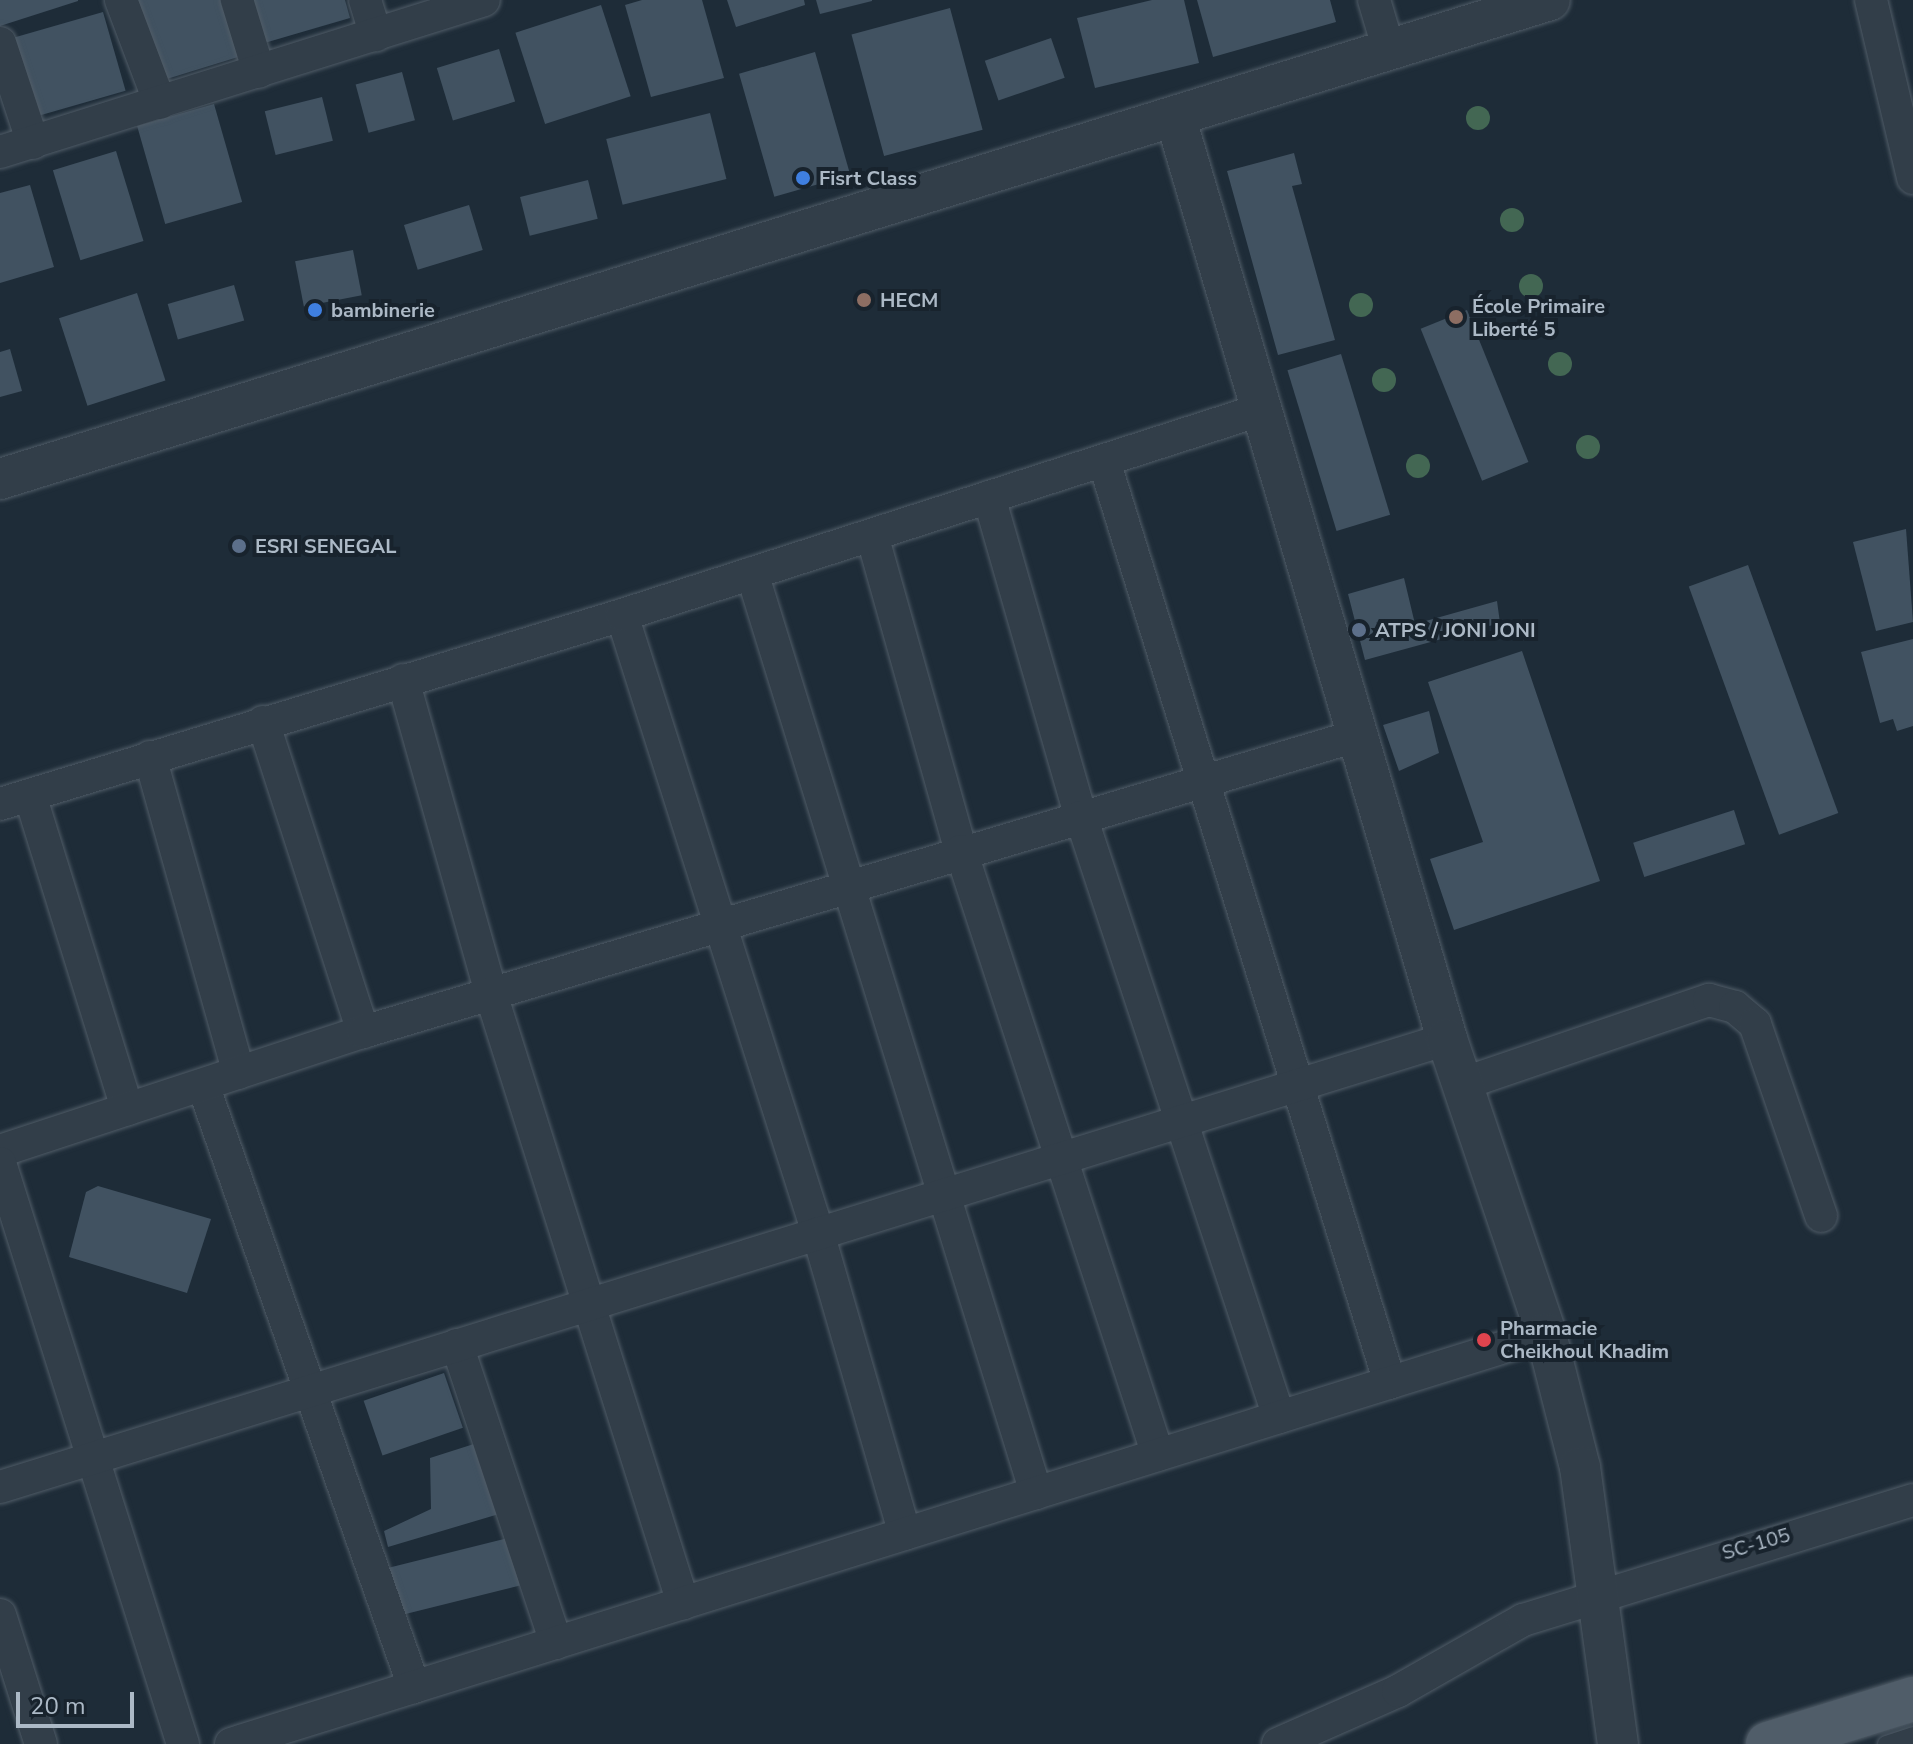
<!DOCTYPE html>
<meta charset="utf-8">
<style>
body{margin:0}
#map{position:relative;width:1913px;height:1744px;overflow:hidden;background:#1e2c38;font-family:"Nunito Sans",sans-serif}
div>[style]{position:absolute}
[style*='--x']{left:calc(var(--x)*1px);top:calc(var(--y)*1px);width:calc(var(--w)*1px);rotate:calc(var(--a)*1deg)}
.building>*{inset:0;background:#415261;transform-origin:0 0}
.roads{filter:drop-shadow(0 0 2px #505c67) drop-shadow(0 0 2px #505c67)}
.service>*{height:16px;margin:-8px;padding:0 8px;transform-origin:8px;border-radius:8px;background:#323e49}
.minor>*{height:32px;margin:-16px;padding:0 16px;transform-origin:16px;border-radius:16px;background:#323e49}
.tertiary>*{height:40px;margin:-20px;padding:0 20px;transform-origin:20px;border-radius:20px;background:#323e49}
.primary>*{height:44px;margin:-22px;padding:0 22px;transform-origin:22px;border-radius:22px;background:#505d69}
.trees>*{width:24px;height:24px;margin:-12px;border-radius:50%;background:#436753}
.dots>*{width:22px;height:22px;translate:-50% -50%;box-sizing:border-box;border:4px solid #18232d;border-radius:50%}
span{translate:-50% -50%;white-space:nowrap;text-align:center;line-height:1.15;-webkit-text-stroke:8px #18232d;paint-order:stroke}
.poi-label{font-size:20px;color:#acb9c6;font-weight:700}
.left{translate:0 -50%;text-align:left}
.street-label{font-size:20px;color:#acb9c6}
.scale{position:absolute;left:16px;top:1692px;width:118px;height:36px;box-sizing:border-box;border:4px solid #acb9c6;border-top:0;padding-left:10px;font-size:24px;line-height:28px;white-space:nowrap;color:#acb9c6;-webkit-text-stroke:6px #18232d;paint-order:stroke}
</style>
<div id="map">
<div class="building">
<div style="clip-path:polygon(0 0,78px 0,78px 1px,0 26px)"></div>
<div style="clip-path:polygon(131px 0,220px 0,238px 57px,157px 82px)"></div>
<div style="clip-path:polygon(248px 0,345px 0,350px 18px,261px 44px)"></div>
<div style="clip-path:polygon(642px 0,702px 0,724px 78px,651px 97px,625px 5px)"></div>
<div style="clip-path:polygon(727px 0,804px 0,805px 5px,736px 27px)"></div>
<div style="clip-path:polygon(816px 0,872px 0,872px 1px,820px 14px)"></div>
<div style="clip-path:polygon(1152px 0,1184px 0,1199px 63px,1095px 88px,1077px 18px)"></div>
<div style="clip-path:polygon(1197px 0,1330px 0,1336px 22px,1213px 57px)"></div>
<div style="left:601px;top:5px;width:96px;height:90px;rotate:72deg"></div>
<div style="left:950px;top:8px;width:126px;height:102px;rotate:75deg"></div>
<div style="left:103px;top:12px;width:82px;height:95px;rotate:74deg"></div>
<div style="left:1051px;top:38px;width:42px;height:70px;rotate:71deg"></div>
<div style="left:499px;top:49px;width:55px;height:65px;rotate:73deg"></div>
<div style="left:815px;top:52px;width:128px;height:79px;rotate:74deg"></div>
<div style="left:402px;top:72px;width:50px;height:48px;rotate:75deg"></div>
<div style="left:322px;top:97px;width:45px;height:59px;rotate:76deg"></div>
<div style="left:214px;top:104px;width:102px;height:80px;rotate:74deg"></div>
<div style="left:710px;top:113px;width:68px;height:107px;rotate:76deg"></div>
<div style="left:116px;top:151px;width:94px;height:66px;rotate:73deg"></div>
<div style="clip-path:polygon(1294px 153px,1302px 184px,1292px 186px,1335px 340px,1278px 355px,1227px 171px)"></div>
<div style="left:588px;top:180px;width:40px;height:70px;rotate:76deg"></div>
<div style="clip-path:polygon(30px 185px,54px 267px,0 283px,0 193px)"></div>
<div style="left:469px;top:205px;width:47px;height:68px;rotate:73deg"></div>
<div style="left:353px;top:250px;width:46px;height:59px;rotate:79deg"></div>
<div style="left:234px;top:285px;width:37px;height:69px;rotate:74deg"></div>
<div style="left:137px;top:293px;width:92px;height:82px;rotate:72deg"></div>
<div style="left:1467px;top:310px;width:164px;height:50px;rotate:68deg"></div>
<div style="clip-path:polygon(10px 349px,22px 391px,0 397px,0 352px)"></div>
<div style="left:1341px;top:354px;width:168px;height:56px;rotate:73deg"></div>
<div style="clip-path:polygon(1906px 529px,1913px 622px,1876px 631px,1853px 542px)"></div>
<div style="left:1748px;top:565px;width:264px;height:63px;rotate:70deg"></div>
<div style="clip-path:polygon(1404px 578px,1415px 624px,1497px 601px,1500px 623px,1365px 660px,1348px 594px)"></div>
<div style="clip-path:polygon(1913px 639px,1913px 726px,1897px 731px,1893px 719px,1880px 723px,1861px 652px)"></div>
<div style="clip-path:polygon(1522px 651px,1600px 881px,1454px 930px,1430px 859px,1483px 842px,1428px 682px)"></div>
<div style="clip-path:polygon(1429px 711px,1439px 753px,1399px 771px,1383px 725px)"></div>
<div style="left:1734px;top:810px;width:36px;height:106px;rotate:72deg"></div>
<div style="clip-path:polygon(98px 1186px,211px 1219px,187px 1293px,69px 1257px,86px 1192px)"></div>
<div style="left:444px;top:1373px;width:58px;height:85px;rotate:71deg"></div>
<div style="clip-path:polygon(477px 1443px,499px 1514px,388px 1547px,384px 1531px,431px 1509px,430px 1458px)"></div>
<div style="left:508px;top:1538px;width:49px;height:125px;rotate:76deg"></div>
</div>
<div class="roads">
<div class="service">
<div style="--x:1886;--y:1744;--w:28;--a:-18"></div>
</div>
<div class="minor">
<div style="--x:121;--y:0;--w:110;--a:69.3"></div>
<div style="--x:237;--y:0;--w:75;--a:73"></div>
<div style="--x:365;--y:0;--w:37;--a:73"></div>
<div style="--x:1374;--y:0;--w:49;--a:73.4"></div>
<div style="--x:1871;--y:0;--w:183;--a:76.7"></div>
<div style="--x:0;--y:43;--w:105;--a:71.7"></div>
<div style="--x:0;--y:152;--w:507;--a:-17.43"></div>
<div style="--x:1104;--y:461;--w:965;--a:72.77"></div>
<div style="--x:989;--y:497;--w:333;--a:74"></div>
<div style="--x:1081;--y:817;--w:632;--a:71.74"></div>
<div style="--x:872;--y:535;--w:328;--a:74.3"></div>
<div style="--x:961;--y:851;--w:635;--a:71.94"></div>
<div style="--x:752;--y:573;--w:963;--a:72.84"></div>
<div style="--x:622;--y:615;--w:648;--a:72.4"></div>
<div style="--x:818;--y:1233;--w:313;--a:73.9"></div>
<div style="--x:403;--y:680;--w:326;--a:74.3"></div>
<div style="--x:491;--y:994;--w:639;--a:72.5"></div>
<div style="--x:263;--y:722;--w:326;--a:72.1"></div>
<div style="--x:150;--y:757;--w:328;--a:74.3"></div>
<div style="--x:30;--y:795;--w:329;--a:72.8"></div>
<div style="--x:0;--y:804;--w:650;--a:-16.9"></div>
<div style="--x:622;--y:615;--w:667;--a:-17.81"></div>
<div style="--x:1462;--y:1084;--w:261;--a:-18.8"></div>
<div style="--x:1709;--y:1000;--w:27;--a:15"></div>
<div style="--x:1735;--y:1007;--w:26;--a:40"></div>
<div style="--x:1755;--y:1024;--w:203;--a:71"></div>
<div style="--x:203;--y:1085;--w:638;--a:70.68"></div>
<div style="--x:0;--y:1151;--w:382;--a:-18.2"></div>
<div style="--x:363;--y:1032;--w:1036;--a:-16.6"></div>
<div style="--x:0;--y:1163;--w:609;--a:72.52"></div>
<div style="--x:457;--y:1345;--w:314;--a:71.6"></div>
<div style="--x:0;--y:1487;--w:1515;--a:-17.2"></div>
<div style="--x:0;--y:1615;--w:135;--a:72.4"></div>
<div style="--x:231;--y:1744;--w:1377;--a:-17.32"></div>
<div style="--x:1278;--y:1744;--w:131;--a:-23.8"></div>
<div style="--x:1398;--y:1691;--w:144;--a:-29.6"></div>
<div style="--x:1523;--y:1620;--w:408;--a:-17.1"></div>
</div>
<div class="tertiary">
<div style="--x:1175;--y:116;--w:962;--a:73.58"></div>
<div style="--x:1447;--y:1039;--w:311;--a:71.4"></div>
<div style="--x:1546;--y:1334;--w:137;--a:75.7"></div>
<div style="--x:1580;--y:1467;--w:280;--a:82.2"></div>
<div style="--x:0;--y:479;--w:1622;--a:-17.17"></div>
</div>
<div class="primary">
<div style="--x:1768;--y:1744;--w:152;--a:-17.2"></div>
</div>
</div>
<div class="trees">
<div style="left:1478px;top:118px"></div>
<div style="left:1512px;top:220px"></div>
<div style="left:1531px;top:286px"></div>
<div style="left:1361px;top:305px"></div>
<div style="left:1560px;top:364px"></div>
<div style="left:1384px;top:380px"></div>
<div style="left:1588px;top:447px"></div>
<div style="left:1418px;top:466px"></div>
</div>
<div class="dots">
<div style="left:803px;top:178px;background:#3f7fe0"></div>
<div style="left:864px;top:300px;background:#8d6e63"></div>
<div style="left:315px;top:310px;background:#3f7fe0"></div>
<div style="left:1456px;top:317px;background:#8d6e63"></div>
<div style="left:239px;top:546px;background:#5c6f8a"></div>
<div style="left:1359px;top:630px;background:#5c6f8a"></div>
<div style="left:1484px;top:1340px;background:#e0444e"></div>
</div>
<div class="poi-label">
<span class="left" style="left:819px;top:178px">Fisrt Class</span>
<span class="left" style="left:880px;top:300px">HECM</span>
<span class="left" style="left:1472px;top:318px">École Primaire<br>Liberté 5</span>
<span class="left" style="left:331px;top:310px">bambinerie</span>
<span class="left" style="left:255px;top:546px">ESRI SENEGAL</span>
<span class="left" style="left:1375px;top:630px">ATPS / JONI JONI</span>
<span class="left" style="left:1500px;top:1340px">Pharmacie<br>Cheikhoul Khadim</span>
</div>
<div class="street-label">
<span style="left:1756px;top:1544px;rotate:-16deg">SC-105</span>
</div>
<div class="scale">20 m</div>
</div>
